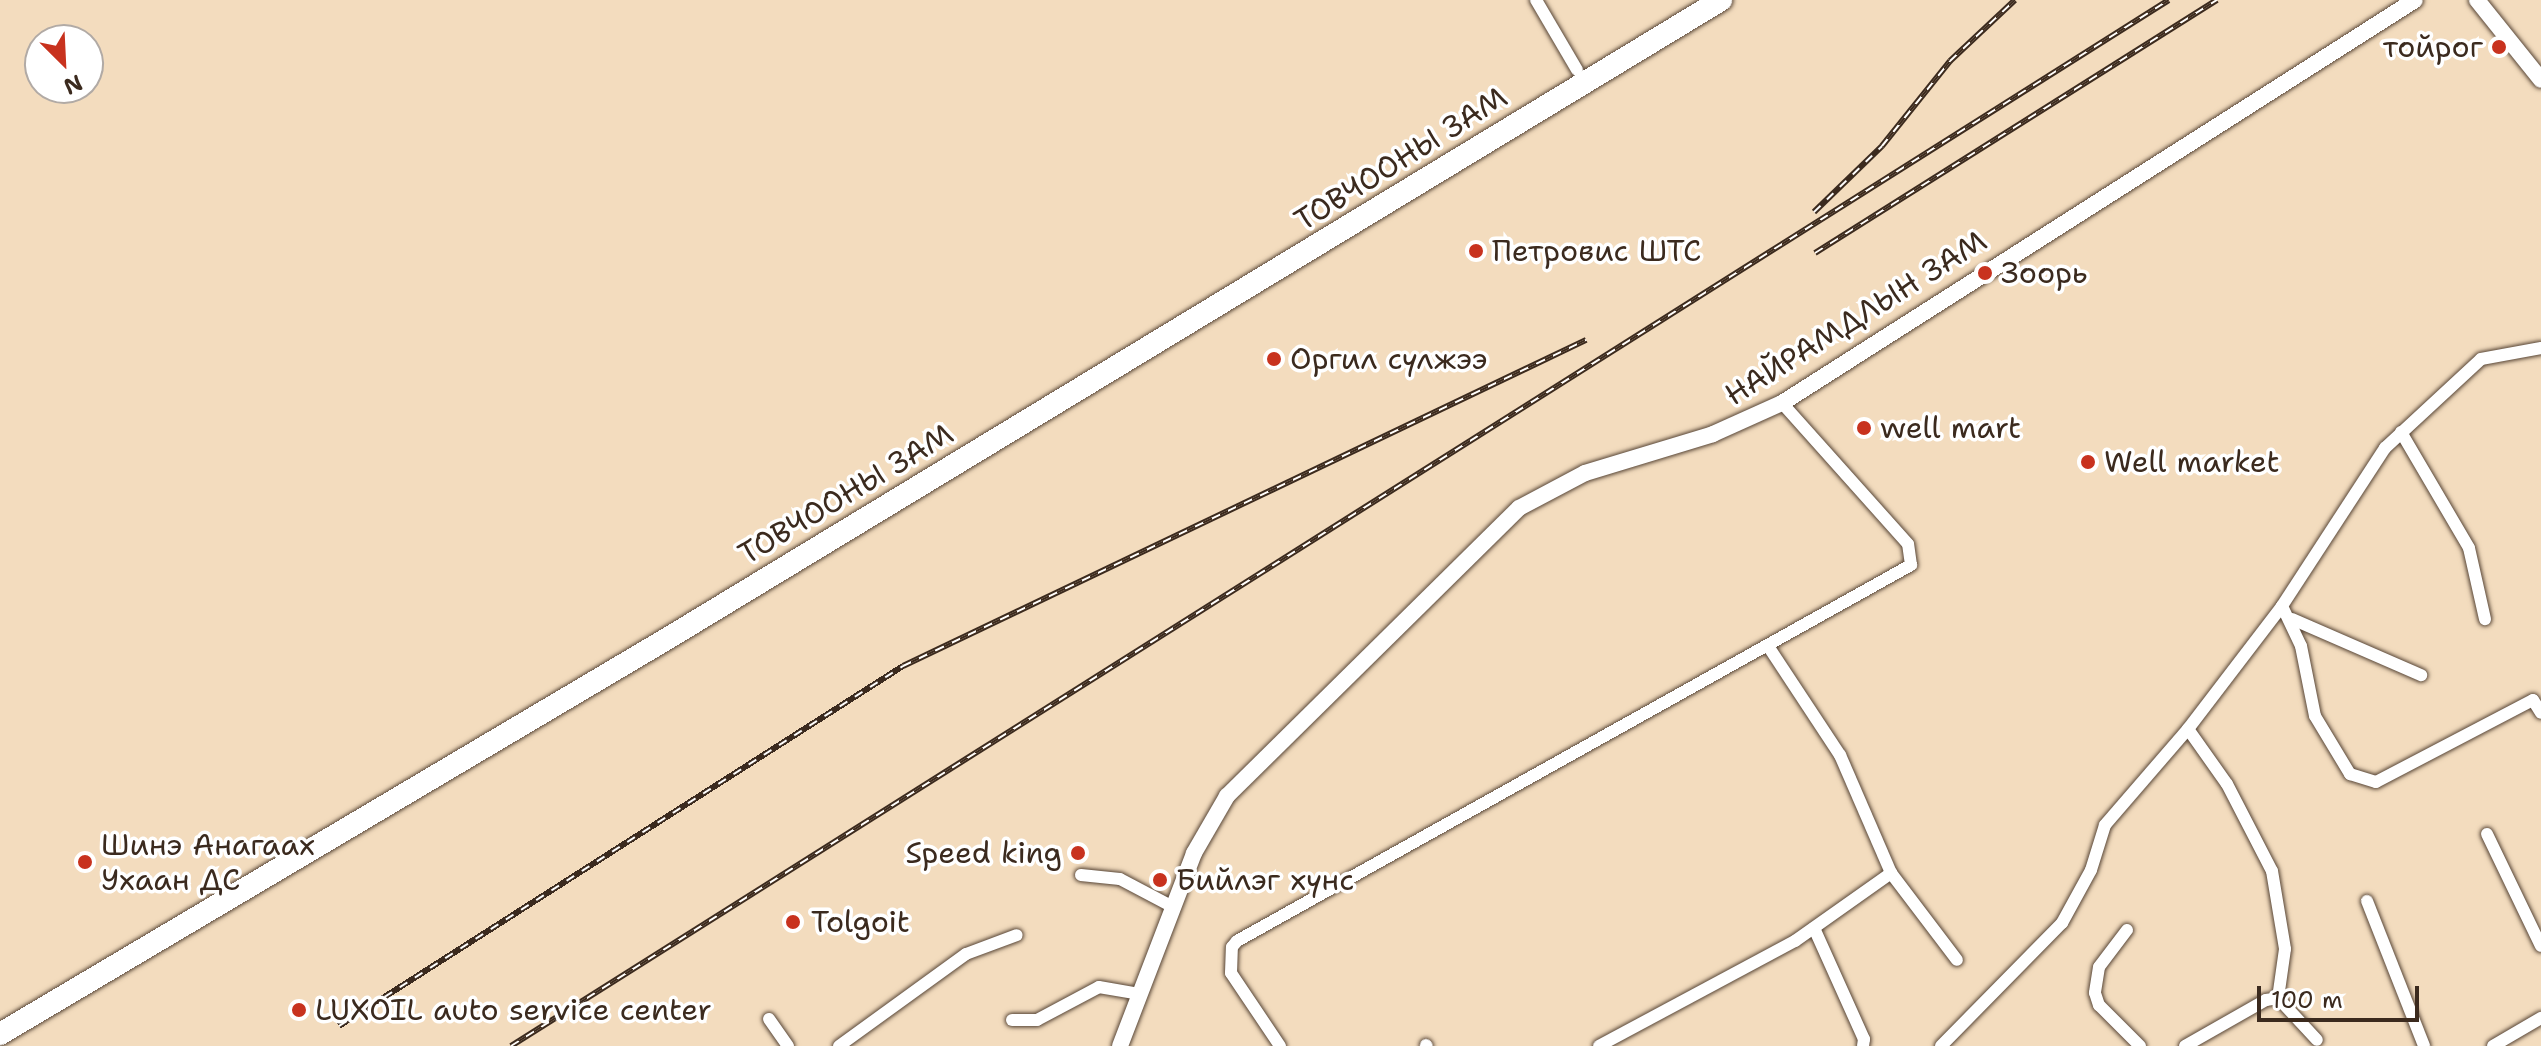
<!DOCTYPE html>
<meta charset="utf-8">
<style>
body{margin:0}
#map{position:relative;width:2541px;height:1046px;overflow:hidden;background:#f3dcbe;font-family:"Shantell Sans",sans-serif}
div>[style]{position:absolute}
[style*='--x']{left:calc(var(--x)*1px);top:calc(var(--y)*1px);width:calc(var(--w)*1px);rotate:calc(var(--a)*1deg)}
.roads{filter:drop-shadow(0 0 2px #574536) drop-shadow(0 0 2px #574536)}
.street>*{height:12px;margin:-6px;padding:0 6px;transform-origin:6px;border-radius:6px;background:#fff}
.secondary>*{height:16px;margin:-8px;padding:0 8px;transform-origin:8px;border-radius:8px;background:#fff}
.highway>*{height:22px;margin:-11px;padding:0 11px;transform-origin:11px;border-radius:11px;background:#fff}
.rail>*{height:6px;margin-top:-3px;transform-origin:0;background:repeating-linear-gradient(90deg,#fff 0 9px,#3b2a1e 0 18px);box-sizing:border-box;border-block:2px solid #3b2a1e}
.dots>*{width:22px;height:22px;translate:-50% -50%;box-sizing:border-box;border:4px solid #fff;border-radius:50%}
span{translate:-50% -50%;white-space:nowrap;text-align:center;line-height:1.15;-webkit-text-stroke:7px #fff;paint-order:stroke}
.poi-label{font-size:30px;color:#3b2a1e}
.right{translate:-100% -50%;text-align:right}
.left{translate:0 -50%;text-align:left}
.street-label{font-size:30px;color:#3b2a1e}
.north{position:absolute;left:24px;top:24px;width:80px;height:80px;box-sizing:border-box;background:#fff;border:2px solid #b1aaa5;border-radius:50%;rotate:156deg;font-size:22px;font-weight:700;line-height:32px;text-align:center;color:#3b2a1e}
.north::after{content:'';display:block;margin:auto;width:28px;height:36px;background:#c8321e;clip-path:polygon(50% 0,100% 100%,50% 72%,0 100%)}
.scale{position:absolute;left:2257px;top:986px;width:162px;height:36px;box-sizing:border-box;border:4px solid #3b2a1e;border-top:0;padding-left:10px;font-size:24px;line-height:28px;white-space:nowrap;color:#3b2a1e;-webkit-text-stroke:6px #fff;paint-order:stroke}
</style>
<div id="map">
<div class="roads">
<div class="street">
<div style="--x:1536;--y:0;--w:81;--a:59.6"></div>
<div style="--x:2401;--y:432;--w:134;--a:59.6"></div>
<div style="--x:2469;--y:548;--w:73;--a:77.3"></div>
<div style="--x:2282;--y:606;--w:44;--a:64.6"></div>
<div style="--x:2301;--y:646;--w:71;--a:78.7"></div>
<div style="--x:2315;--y:716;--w:68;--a:58.9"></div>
<div style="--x:2350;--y:774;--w:27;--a:17"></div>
<div style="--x:2376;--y:782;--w:177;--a:-27.6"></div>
<div style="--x:2533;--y:700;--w:15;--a:58"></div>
<div style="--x:2292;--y:619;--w:141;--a:23.5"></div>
<div style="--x:1768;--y:646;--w:131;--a:56.6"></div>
<div style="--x:1840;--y:755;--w:129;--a:66.6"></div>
<div style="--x:2188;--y:729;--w:67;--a:54.7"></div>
<div style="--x:2227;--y:784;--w:98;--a:62.7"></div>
<div style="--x:2272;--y:871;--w:79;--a:80.5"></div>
<div style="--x:2285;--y:949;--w:49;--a:98.1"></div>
<div style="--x:2487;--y:834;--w:124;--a:64.3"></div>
<div style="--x:1081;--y:875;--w:39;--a:6"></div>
<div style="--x:1120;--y:879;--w:60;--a:27.8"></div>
<div style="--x:2367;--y:901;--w:156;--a:68.5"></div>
<div style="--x:1814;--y:928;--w:122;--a:65.8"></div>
<div style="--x:1864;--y:1039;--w:7;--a:98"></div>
<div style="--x:2127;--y:930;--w:46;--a:127.1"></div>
<div style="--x:2099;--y:967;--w:26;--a:99"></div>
<div style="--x:2095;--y:993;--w:13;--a:72"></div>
<div style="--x:2099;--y:1005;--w:58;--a:45"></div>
<div style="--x:769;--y:1019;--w:33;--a:55"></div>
<div style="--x:1012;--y:1020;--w:25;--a:0"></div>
<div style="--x:1037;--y:1020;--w:70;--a:-28"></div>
<div style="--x:1099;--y:987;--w:42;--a:9.7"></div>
<div style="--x:1426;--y:1045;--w:1;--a:45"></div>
<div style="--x:839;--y:1046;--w:157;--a:-35.9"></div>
<div style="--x:966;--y:954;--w:54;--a:-20.4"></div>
<div style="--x:1280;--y:1046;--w:88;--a:-123.9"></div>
<div style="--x:1231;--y:973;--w:26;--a:-88"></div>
<div style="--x:1232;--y:947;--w:8;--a:-50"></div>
<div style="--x:1237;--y:941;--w:772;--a:-29.16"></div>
<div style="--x:1911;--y:565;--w:21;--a:-98"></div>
<div style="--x:1908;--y:544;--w:189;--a:-131.8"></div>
<div style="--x:1599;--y:1046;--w:222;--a:-28.2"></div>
<div style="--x:1795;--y:941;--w:118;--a:-35.3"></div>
<div style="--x:1891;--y:873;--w:109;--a:52.8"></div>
<div style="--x:1941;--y:1046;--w:173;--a:-45.5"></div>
<div style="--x:2062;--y:923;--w:60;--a:-61.3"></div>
<div style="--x:2091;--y:870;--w:47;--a:-72.7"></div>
<div style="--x:2105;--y:825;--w:127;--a:-49.2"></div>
<div style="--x:2188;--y:729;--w:155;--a:-52.6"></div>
<div style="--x:2282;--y:606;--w:189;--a:-56.9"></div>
<div style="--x:2385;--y:448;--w:131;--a:-42.8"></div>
<div style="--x:2481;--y:359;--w:61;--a:-10.4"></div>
<div style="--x:2185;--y:1046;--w:93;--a:-29.6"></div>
<div style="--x:2266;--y:1000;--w:12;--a:-9"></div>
<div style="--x:2278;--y:998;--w:57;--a:47.1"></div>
<div style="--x:2493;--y:1046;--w:56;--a:-30.3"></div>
</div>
<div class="secondary">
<div style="--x:2477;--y:0;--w:102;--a:51.3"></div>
<div style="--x:1120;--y:1046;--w:207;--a:-69"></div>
<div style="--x:1194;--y:853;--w:66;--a:-59.9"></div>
<div style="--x:1227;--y:796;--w:410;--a:-44.6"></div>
<div style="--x:1519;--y:508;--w:75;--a:-27.9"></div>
<div style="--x:1585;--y:473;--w:134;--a:-16.9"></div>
<div style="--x:1713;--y:434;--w:76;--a:-24.2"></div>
<div style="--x:1782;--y:403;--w:750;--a:-32.48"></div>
</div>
<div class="highway">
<div style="--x:0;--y:1034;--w:773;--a:-30.65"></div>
<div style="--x:665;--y:640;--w:1235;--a:-31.22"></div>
</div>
</div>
<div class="rail">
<div style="--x:1814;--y:212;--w:95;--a:-44.1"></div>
<div style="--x:1882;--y:146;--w:109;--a:-51.3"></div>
<div style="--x:1950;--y:61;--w:89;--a:-43.2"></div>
<div style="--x:1815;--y:253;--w:475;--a:-32.2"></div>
<div style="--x:339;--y:1026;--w:669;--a:-32.55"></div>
<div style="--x:903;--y:666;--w:757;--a:-25.52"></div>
<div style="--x:511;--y:1046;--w:1960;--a:-32.25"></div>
</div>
<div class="dots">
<div style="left:2499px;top:47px;background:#c8321e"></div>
<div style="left:1476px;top:251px;background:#c8321e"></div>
<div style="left:1985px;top:273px;background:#c8321e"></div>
<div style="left:1274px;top:359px;background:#c8321e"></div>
<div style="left:1864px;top:428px;background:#c8321e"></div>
<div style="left:2088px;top:462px;background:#c8321e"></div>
<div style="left:1078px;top:853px;background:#c8321e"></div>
<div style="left:85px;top:862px;background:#c8321e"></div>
<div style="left:1160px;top:880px;background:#c8321e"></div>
<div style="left:793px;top:922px;background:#c8321e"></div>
<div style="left:299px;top:1010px;background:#c8321e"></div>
</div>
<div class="poi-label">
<span class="right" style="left:2483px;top:47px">тойрог</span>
<span class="left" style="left:1492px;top:251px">Петровис ШТС</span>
<span class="left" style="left:2001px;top:273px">Зоорь</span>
<span class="left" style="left:1290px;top:359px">Оргил сүлжээ</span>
<span class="left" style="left:1880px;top:428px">well mart</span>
<span class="left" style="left:2104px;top:462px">Well market</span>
<span class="left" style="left:101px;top:862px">Шинэ Анагаах<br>Ухаан ДС</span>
<span class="right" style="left:1062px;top:853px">Speed king</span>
<span class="left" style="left:1176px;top:880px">Бийлэг хүнс</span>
<span class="left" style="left:811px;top:922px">Tolgoit</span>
<span class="left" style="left:315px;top:1010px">LUXOIL auto service center</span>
</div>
<div class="street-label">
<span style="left:1401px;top:159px;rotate:-32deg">ТОВЧООНЫ ЗАМ</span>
<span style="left:1856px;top:318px;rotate:-32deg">НАЙРАМДЛЫН ЗАМ</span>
<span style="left:846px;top:494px;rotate:-31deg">ТОВЧООНЫ ЗАМ</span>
</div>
<div class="north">N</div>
<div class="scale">100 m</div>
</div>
